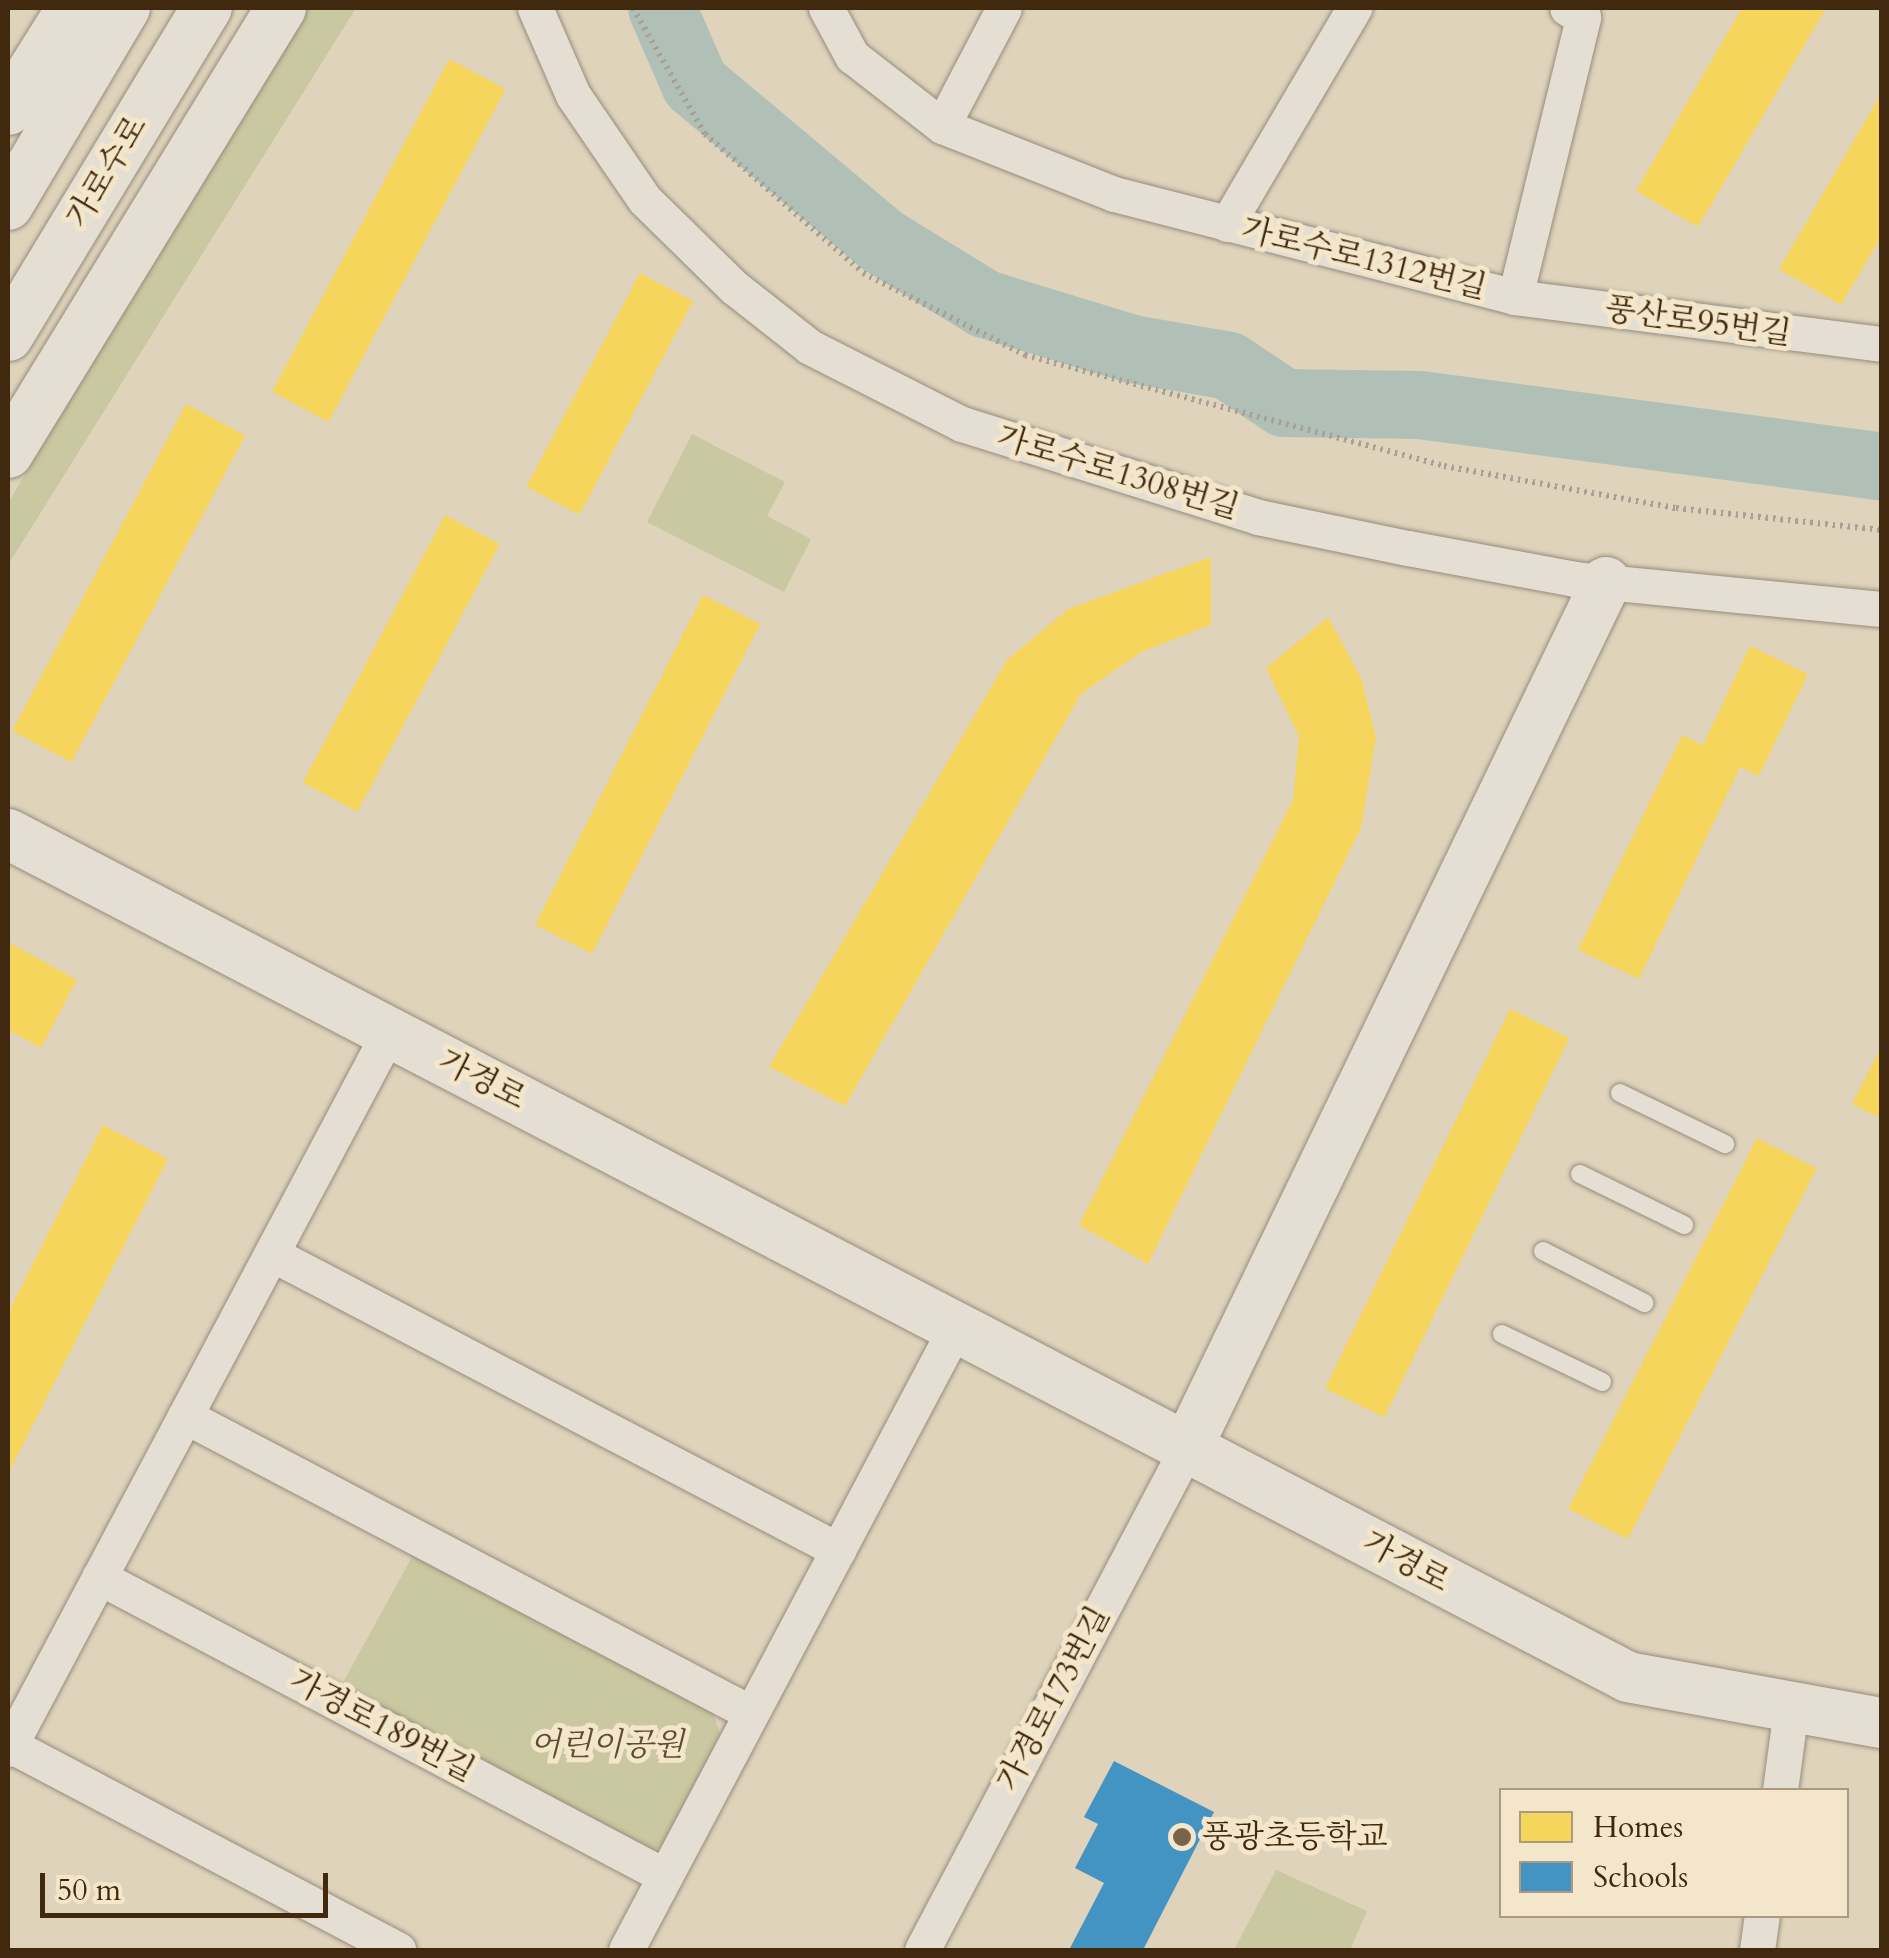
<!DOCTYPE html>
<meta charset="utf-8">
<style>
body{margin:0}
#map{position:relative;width:1889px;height:1958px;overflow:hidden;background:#dfd3bc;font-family:Cardo,"Noto Serif KR",serif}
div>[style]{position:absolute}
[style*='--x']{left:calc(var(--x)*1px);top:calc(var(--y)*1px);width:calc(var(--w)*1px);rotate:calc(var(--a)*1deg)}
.green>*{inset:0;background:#c9c8a1}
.homes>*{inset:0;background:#f6d55c;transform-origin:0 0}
.schools>*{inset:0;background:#4393c3}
.river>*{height:68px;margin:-34px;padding:0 34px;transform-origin:34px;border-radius:34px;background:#b0c0b6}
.path>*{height:6px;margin-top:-3px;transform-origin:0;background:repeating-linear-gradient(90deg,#a7a094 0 2.5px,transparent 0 7.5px)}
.roads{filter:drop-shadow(0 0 2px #968c7c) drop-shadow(0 0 2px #968c7c)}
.lane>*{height:18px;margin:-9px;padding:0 9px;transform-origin:9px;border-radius:9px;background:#e5dfd3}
.street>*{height:35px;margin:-17.5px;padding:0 17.5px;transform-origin:17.5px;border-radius:17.5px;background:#e5dfd3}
.secondary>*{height:50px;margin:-25px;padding:0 25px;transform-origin:25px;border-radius:25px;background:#e5dfd3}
.dots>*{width:28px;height:28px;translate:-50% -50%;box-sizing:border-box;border:5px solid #f3e6ca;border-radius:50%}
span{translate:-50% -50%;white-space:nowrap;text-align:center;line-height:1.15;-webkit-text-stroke:10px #f3e6ca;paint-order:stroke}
.street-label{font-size:32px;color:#40290e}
.park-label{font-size:32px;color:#5e4e2d;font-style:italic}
.poi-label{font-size:32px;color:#40290e}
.left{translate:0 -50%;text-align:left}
.frame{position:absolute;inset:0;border:10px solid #40290e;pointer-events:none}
.legend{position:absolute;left:1499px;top:1788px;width:350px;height:130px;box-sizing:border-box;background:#f3e6ca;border:2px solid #ab9a7f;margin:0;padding:12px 18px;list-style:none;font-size:30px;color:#40290e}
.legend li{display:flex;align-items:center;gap:20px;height:50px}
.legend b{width:50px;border:2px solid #ab9a7f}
.scale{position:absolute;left:40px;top:1873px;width:288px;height:45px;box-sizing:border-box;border:5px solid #40290e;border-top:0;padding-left:12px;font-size:30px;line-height:35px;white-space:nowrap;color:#40290e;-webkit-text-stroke:8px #f3e6ca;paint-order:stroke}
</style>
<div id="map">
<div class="green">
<div style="clip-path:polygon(305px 8px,356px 8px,8px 565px,8px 503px)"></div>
<div style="clip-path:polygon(692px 434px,785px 482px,767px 516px,811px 539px,784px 592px,647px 522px)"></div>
<div style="clip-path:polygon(414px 1553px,713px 1712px,720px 1734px,665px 1846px,643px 1853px,339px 1690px)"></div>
<div style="clip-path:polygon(1276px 1870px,1367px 1911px,1350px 1950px,1234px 1950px)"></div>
</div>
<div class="homes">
<div style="clip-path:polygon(1742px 8px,1826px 8px,1698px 227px,1636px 191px)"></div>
<div style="left:449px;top:59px;width:64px;height:377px;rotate:28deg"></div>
<div style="clip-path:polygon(1882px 92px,1882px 235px,1841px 305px,1779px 269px)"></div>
<div style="left:640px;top:273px;width:60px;height:242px;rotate:28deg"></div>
<div style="left:186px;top:404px;width:67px;height:370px;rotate:28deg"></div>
<div style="left:445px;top:515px;width:62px;height:303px;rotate:28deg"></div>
<div style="clip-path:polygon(1211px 557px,1211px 625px,1141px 652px,1081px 694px,845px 1106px,769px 1067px,1007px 660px,1068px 609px)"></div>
<div style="left:703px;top:595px;width:64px;height:370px;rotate:27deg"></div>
<div style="clip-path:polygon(1328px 617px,1361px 678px,1376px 737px,1361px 828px,1148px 1264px,1079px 1225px,1293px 800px,1299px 736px,1266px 668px)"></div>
<div style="clip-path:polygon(1750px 646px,1808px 674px,1759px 776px,1740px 767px,1639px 979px,1578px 950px,1682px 735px,1703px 745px)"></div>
<div style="clip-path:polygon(8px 942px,77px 980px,41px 1048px,8px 1030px)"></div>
<div style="left:1510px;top:1009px;width:66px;height:422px;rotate:26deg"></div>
<div style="clip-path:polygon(1882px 1045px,1882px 1119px,1852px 1104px)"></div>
<div style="clip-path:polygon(103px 1125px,168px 1159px,8px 1474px,8px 1313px)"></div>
<div style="left:1757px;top:1138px;width:67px;height:416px;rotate:27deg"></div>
</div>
<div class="schools">
<div style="clip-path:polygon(1114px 1761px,1214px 1812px,1143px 1950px,1069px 1950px,1104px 1883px,1075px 1868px,1098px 1824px,1084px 1817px)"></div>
</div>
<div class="river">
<div style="--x:662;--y:8;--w:83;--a:66.5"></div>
<div style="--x:695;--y:84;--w:244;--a:40"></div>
<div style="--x:882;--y:241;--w:121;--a:31.5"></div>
<div style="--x:985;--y:304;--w:154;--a:17"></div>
<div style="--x:1132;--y:349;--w:98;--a:9.9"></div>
<div style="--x:1229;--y:366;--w:66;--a:33.9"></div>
<div style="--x:1284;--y:403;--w:136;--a:0.8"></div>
<div style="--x:1420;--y:405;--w:466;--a:7.6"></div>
</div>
<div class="path">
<div style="--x:633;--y:8;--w:145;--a:60.3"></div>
<div style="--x:705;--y:134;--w:210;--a:41.3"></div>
<div style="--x:863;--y:273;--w:182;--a:26.8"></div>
<div style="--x:1025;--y:355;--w:433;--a:14.8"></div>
<div style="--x:1444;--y:466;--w:236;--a:10.3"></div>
<div style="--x:1676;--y:508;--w:207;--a:6.1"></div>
</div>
<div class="roads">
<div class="lane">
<div style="--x:1620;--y:1093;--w:117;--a:25.9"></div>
<div style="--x:1580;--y:1174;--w:116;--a:26.1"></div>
<div style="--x:1543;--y:1251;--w:114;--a:27.2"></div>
<div style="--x:1502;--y:1334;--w:111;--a:25.6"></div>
</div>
<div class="street">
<div style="--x:535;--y:8;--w:95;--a:66.4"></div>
<div style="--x:573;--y:95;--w:127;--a:55.6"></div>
<div style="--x:645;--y:200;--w:126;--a:44.4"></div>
<div style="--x:735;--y:288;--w:95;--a:38.2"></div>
<div style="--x:810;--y:347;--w:170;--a:26.9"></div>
<div style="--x:962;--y:424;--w:310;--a:17.4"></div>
<div style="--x:1258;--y:517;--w:153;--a:11.7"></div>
<div style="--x:1408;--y:548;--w:170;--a:10.5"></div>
<div style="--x:1575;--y:579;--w:308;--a:5.6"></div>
<div style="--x:826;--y:8;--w:55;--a:61.6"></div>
<div style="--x:852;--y:56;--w:114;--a:37.9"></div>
<div style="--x:942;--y:126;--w:185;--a:21.6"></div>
<div style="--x:1114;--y:194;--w:414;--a:14.4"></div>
<div style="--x:1515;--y:297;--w:370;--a:7.3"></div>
<div style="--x:942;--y:126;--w:133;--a:-62.3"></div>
<div style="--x:1227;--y:224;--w:251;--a:-59.5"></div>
<div style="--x:1515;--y:297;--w:288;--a:-76.3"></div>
<div style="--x:1583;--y:17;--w:18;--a:-151"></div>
<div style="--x:272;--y:1254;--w:639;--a:27.61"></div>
<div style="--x:185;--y:1416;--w:639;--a:27.69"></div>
<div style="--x:99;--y:1577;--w:640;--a:27.85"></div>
<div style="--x:10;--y:1745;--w:439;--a:27.8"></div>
<div style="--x:8;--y:1749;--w:812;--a:-62.01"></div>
<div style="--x:1780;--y:1790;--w:82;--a:-82.3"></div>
<div style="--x:626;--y:1950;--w:705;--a:-62.09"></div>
<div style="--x:922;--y:1950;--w:568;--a:-62.17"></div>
<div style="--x:1757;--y:1950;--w:34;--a:-82"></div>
</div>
<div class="secondary">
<div style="--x:8;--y:110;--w:120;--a:-57.9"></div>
<div style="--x:8;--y:205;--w:229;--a:-59.3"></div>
<div style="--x:8;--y:336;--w:384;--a:-58.8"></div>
<div style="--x:8;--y:453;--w:522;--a:-58.47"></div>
<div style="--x:8;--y:834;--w:1826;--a:27.49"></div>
<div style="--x:1628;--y:1677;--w:258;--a:10.3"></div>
<div style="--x:1187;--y:1448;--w:962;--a:-64.18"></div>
</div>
</div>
<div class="dots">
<div style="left:1182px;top:1837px;background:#78644b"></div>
</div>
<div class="street-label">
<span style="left:107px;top:172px;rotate:-59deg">가로수로</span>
<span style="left:1364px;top:259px;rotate:14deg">가로수로1312번길</span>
<span style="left:1698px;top:322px;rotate:8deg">풍산로95번길</span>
<span style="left:1118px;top:473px;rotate:17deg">가로수로1308번길</span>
<span style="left:482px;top:1080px;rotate:27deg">가경로</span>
<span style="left:1406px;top:1562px;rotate:28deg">가경로</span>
<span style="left:1054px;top:1699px;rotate:-62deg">가경로173번길</span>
<span style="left:382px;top:1726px;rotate:28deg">가경로189번길</span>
</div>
<div class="park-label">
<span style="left:607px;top:1745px">어린이공원</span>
</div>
<div class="poi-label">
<span class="left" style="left:1202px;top:1837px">풍광초등학교</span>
</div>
<div class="frame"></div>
<ul class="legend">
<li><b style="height:28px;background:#f6d55c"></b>Homes</li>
<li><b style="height:28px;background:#4393c3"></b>Schools</li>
</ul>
<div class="scale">50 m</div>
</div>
